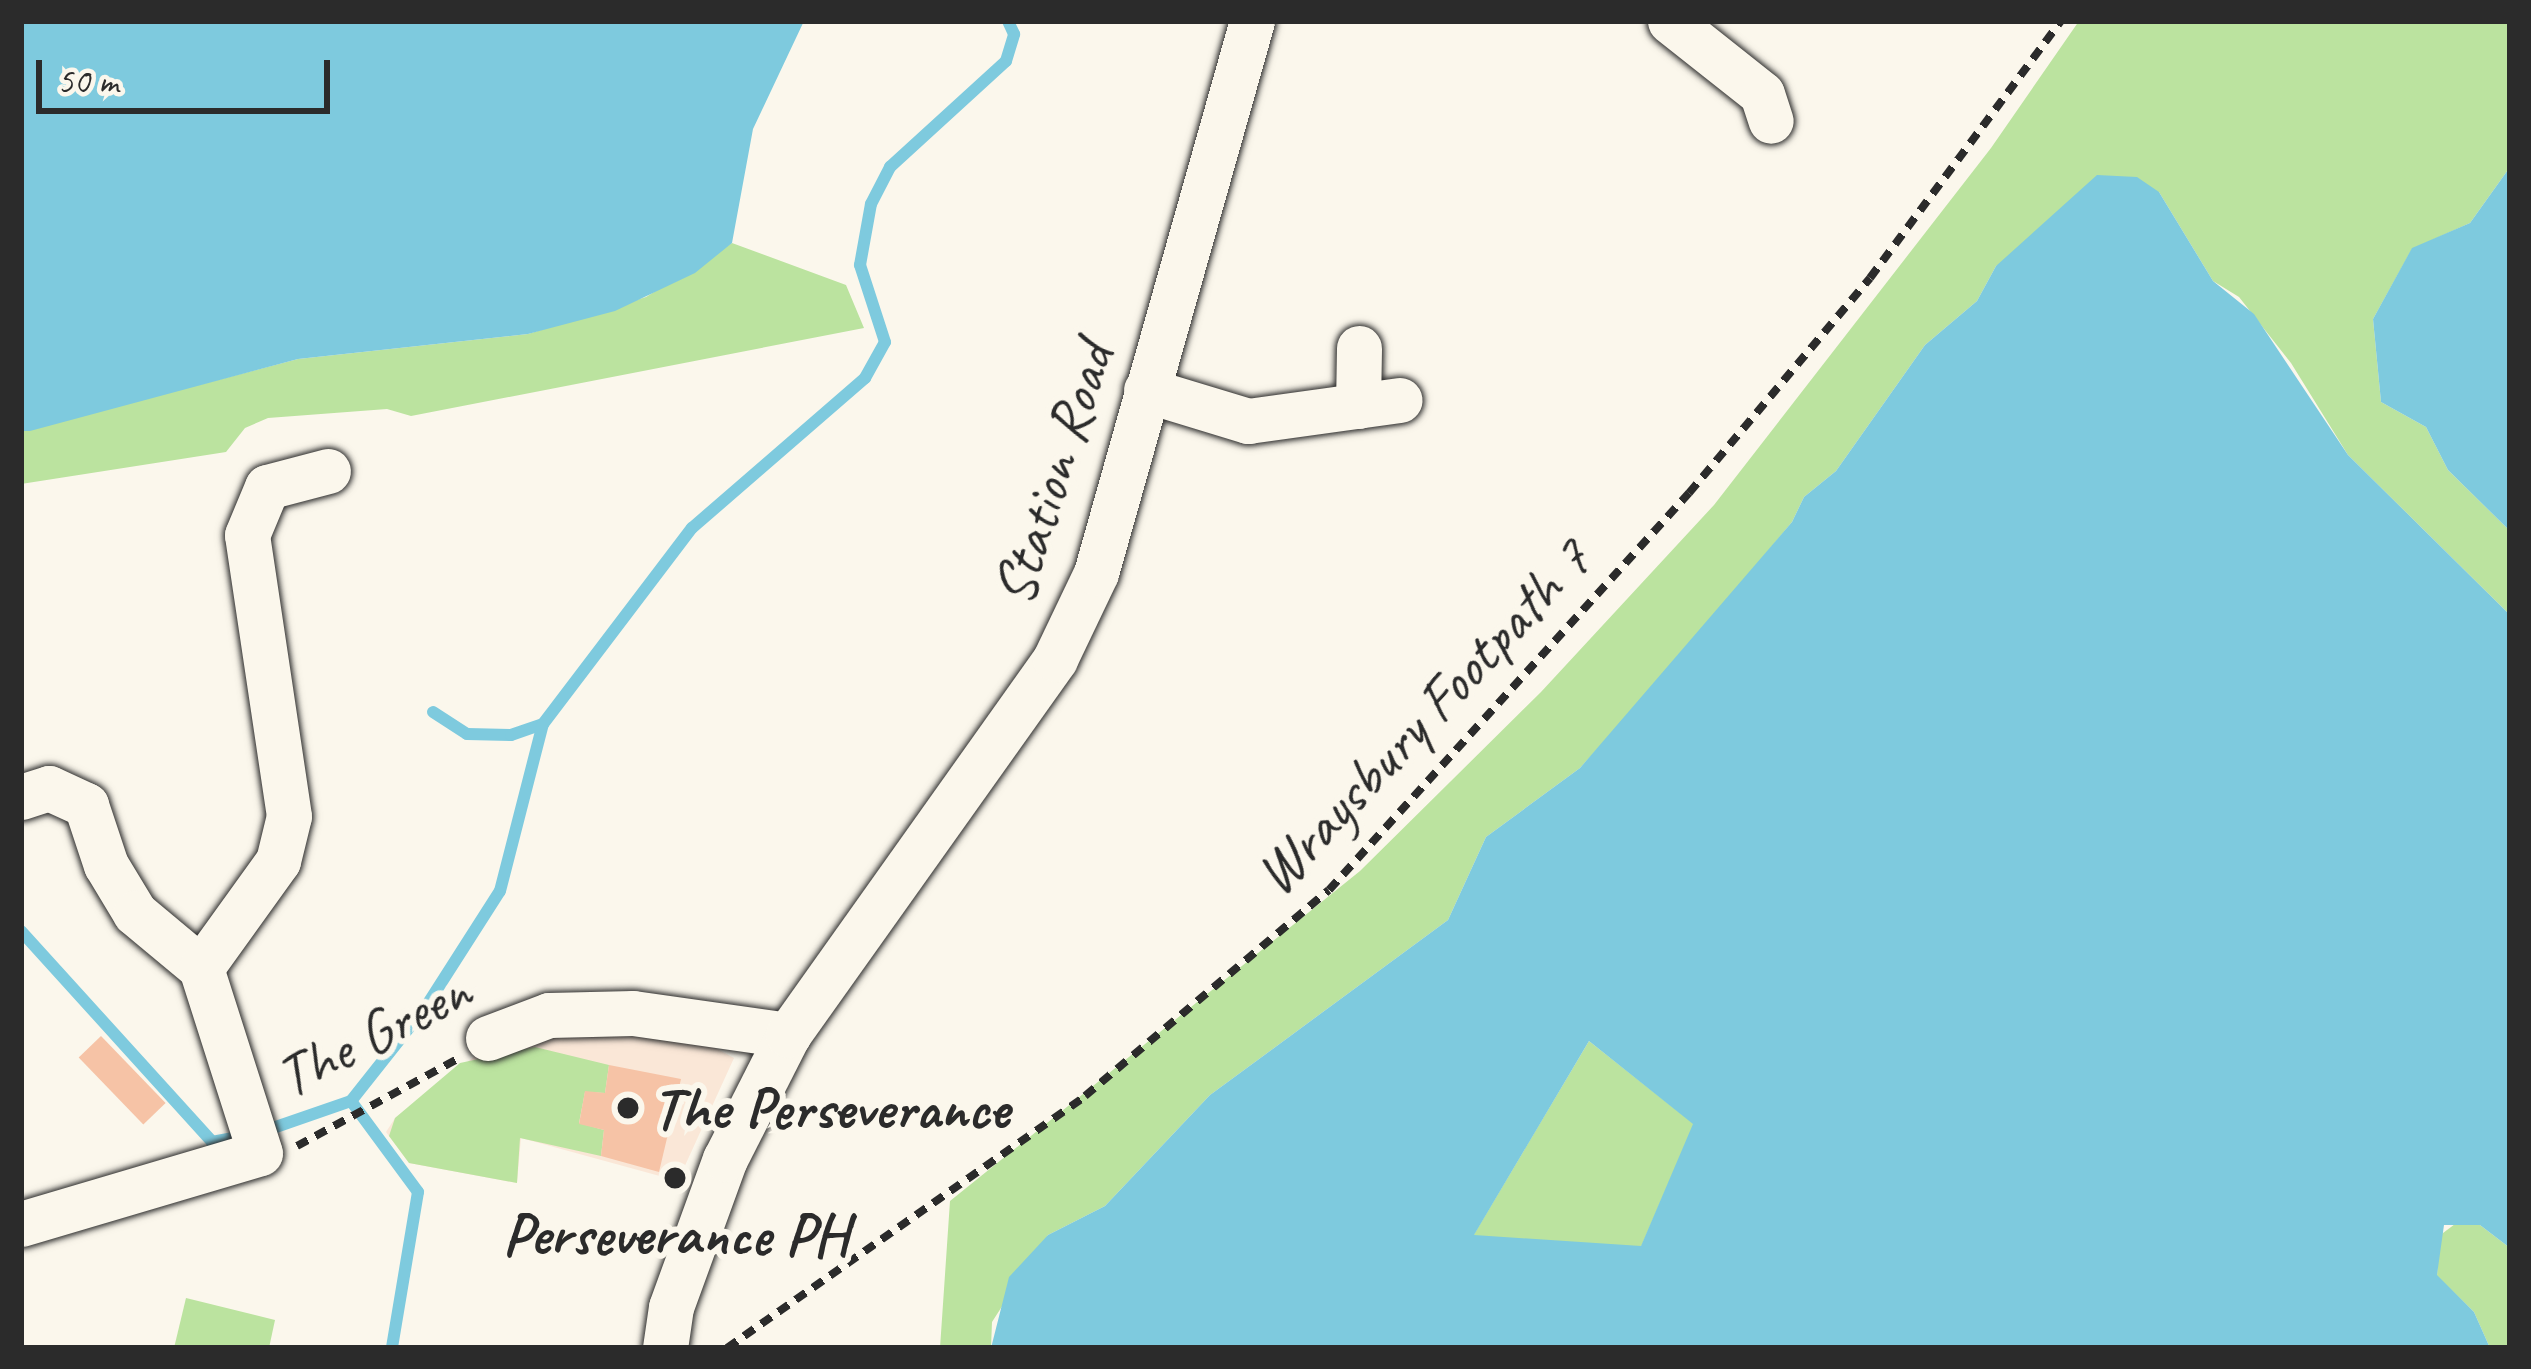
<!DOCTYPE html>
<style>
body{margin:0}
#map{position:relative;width:2531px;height:1369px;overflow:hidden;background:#fbf7ec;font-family:Caveat,sans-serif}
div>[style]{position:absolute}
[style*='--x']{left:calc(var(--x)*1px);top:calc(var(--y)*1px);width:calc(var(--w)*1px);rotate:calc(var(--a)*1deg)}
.built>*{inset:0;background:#fae7d7}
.green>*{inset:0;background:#bbe39f}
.water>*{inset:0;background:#7ecade}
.stream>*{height:12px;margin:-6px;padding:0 6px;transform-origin:6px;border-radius:6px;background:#7ecade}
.building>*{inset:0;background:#f6c3a6;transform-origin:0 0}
.path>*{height:8px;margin-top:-4px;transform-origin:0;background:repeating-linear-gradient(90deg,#2b2b2b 0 12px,transparent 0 21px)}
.roads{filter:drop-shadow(0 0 3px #2b2b2b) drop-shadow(0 0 3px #2b2b2b)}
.minor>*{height:45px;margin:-22.5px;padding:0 22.5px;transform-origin:22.5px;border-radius:22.5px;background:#fbf7ec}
.dots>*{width:33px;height:33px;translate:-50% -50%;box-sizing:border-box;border:6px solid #fbf7ec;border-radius:50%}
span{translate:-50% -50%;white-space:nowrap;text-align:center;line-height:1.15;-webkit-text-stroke:12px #fbf7ec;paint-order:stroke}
.street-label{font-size:60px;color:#2b2b2b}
.poi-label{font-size:60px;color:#2b2b2b;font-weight:700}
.left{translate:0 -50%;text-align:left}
.frame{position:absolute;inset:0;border:24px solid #2b2b2b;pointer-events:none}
.scale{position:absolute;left:36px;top:60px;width:294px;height:54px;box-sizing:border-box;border:6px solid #2b2b2b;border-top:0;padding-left:15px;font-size:36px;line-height:42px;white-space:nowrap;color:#2b2b2b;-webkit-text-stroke:9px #fbf7ec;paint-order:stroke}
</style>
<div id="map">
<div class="built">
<div style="clip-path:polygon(505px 1033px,688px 1033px,734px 1058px,678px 1181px,521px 1138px,517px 1183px,409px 1163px,386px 1132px,395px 1118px)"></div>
</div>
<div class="green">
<div style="clip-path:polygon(2079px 21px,2510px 21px,2510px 167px,2470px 223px,2412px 249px,2373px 319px,2381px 402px,2426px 427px,2448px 470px,2510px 531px,2510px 615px,2348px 455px,2291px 363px,2239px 297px,2213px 281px,2159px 192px,1996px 266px,1977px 301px,1925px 345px,1836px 471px,1804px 497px,1792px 522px,1672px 666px,1580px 768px,1486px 837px,1448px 920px,1210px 1095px,1105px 1206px,1048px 1235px,992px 1322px,991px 1348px,940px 1348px,950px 1201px,1360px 871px,1541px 692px,1714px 505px,1991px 148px)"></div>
<div style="clip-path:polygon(732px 243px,846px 285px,864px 328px,411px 416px,387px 409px,268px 418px,245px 428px,226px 452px,21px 484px,21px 431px,298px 359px,528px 334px,646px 297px)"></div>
<div style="clip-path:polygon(1589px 1041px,1694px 1124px,1641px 1247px,1473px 1236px)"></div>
<div style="clip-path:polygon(535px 1047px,609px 1065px,605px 1093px,585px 1092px,579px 1123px,604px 1130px,601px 1156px,520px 1138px,517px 1183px,409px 1163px,389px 1136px,395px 1118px,460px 1063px)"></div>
<div style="clip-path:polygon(2459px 1221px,2480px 1225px,2510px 1248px,2510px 1348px,2490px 1348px,2474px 1312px,2437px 1276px,2439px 1236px)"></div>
<div style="clip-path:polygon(186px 1298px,275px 1320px,269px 1348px,174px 1348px)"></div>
</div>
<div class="water">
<div style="clip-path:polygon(21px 21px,804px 21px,753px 129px,732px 243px,695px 273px,615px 311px,528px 334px,298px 359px,30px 431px,21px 431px)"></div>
<div style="clip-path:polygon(2510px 167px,2510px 531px,2448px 470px,2426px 427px,2381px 402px,2373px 319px,2412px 248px,2470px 223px)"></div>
<div style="clip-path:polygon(evenodd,2097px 175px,2137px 177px,2159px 192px,2213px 281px,2254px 314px,2348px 455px,2510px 615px,2510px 1248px,2480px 1225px,2444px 1225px,2437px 1275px,2474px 1312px,2490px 1348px,991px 1348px,1009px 1277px,1048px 1235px,1105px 1206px,1210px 1095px,1448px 920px,1486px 837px,1580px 768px,1792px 522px,1804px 497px,1836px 471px,1925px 345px,1977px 301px,1996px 266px,2097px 175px,1589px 1041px,1693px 1124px,1641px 1246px,1474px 1235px,1589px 1041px)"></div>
</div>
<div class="stream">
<div style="--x:433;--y:712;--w:40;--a:32.9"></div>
<div style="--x:467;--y:734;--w:44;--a:1.3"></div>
<div style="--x:511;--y:735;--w:34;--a:-19"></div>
<div style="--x:21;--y:931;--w:285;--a:47.8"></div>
<div style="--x:212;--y:1142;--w:26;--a:-11"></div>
<div style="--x:351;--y:1101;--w:113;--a:53.6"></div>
<div style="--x:418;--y:1192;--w:158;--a:99.5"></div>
<div style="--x:270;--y:1129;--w:86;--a:-19.1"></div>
<div style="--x:351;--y:1101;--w:122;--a:-51.6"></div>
<div style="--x:427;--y:1005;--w:135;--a:-57.4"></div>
<div style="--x:500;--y:891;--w:172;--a:-75.6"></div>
<div style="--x:543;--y:724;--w:246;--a:-52.8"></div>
<div style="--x:692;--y:528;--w:229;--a:-40.9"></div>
<div style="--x:865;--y:378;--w:41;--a:-60.9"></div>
<div style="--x:885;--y:342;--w:81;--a:-108"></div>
<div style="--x:860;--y:265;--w:62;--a:-79.8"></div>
<div style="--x:871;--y:204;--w:42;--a:-62.8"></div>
<div style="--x:890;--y:167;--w:157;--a:-42.4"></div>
<div style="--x:1006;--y:61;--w:28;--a:-73"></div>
<div style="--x:1014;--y:34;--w:14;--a:-115"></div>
</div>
<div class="building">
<div style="left:101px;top:1036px;width:93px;height:31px;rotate:46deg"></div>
<div style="clip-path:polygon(609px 1065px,681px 1079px,659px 1172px,601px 1156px,604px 1130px,579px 1124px,585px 1091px,605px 1093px)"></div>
</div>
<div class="path">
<div style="--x:297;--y:1146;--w:182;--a:-28.5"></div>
<div style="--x:727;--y:1348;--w:438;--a:-35.1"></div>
<div style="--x:1085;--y:1096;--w:319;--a:-40.2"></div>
<div style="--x:1329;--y:890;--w:536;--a:-47.8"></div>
<div style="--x:1689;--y:493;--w:281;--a:-49.9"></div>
<div style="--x:1870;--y:278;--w:320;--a:-53.4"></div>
</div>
<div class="roads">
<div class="minor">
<div style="--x:1670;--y:21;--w:117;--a:38.4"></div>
<div style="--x:1762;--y:94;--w:28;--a:72"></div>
<div style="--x:1146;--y:390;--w:107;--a:16.9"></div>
<div style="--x:1248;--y:421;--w:153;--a:-7.9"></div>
<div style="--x:1358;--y:406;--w:58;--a:-89"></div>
<div style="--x:21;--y:797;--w:29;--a:-18"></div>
<div style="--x:49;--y:788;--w:41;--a:24.7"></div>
<div style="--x:86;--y:805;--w:63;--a:71.6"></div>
<div style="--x:106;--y:865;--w:56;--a:58.9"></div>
<div style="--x:135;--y:913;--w:86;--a:39.8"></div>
<div style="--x:488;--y:1038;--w:65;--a:-20.7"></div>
<div style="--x:549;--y:1015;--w:84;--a:-1.4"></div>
<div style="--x:633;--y:1013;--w:157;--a:8.1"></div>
<div style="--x:21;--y:1224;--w:249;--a:-16.5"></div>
<div style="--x:260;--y:1153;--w:194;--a:-107.7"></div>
<div style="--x:201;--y:968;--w:132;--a:-54.3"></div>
<div style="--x:278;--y:861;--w:46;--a:-76.3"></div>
<div style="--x:289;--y:816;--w:284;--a:-98.5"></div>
<div style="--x:247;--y:535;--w:52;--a:-67.4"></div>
<div style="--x:267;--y:487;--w:63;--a:-14.7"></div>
<div style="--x:665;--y:1348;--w:41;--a:-81.7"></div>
<div style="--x:671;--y:1307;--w:158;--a:-70"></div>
<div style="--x:725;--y:1159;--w:139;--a:-63.1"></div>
<div style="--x:788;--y:1035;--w:461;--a:-54.6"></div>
<div style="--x:1055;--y:659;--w:95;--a:-64.5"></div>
<div style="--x:1096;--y:573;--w:574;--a:-74.22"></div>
</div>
</div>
<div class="dots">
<div style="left:628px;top:1108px;background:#2b2b2b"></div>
<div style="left:675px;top:1178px;background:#2b2b2b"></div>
</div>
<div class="street-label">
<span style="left:1053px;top:474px;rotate:-72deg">Station Road</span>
<span style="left:1423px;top:717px;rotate:-47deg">Wraysbury Footpath 7</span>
<span style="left:373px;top:1034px;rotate:-27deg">The Green</span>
</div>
<div class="poi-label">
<span class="left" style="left:652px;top:1108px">The Perseverance</span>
<span style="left:675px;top:1234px">Perseverance PH</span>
</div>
<div class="frame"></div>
<div class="scale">50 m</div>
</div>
